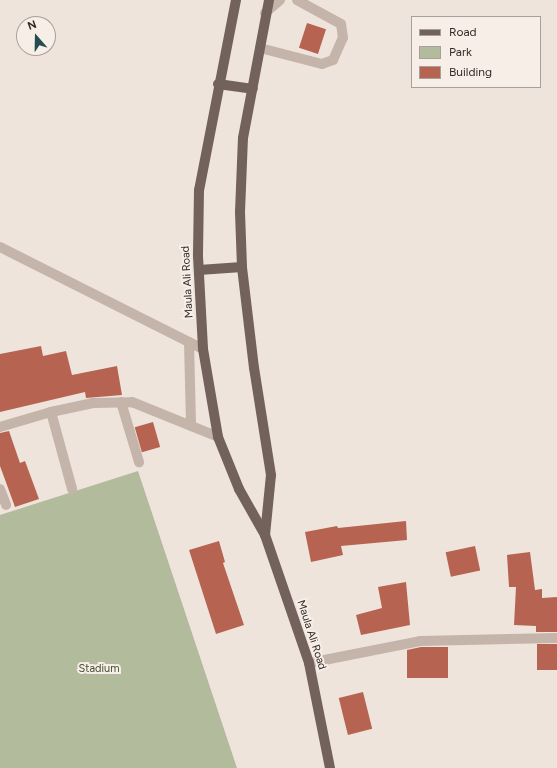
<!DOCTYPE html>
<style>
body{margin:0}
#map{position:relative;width:557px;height:768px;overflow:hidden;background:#eee4db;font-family:Figtree,sans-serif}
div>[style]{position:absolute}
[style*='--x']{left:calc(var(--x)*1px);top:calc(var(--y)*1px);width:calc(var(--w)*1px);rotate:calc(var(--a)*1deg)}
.green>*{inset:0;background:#b3bb9d}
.building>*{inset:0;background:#b66451;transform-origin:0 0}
.lane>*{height:10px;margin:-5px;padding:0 5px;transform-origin:5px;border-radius:5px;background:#c4b4a9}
.street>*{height:10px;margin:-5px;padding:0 5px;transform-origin:5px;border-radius:5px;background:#c4b4a9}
.primary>*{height:10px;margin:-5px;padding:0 5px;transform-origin:5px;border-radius:5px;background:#73615b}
span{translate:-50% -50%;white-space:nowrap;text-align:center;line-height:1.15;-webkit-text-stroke:4px #f6eee7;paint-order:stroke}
.street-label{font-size:11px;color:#332a28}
.park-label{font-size:11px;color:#444e2f}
.legend{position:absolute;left:411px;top:16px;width:130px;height:72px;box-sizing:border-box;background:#f6eee7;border:1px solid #a8a09b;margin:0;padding:5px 7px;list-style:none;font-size:12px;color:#332a28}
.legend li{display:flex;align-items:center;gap:8px;height:20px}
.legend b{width:20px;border:1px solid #a8a09b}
.north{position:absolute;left:16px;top:16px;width:40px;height:40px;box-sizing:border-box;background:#f6eee7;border:1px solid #a8a09b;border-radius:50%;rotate:340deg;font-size:11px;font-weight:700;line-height:16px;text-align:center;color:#332a28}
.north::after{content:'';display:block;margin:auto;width:14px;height:18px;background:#234e4f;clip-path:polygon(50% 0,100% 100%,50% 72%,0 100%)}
</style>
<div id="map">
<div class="green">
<div style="clip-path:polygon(138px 471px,237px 768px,0 768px,0 515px)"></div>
</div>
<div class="building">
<div style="left:307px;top:23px;width:20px;height:26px;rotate:18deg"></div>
<div style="clip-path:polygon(41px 346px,43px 356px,66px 351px,72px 375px,117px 366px,122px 395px,86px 398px,85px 392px,0 412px,0 354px)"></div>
<div style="left:153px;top:422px;width:26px;height:19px;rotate:74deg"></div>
<div style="clip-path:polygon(9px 431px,20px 463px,25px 461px,39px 499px,15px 507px,0 466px,0 433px)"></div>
<div style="clip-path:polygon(406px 521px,407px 540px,341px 546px,343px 555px,311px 562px,305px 532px,337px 526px,338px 528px)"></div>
<div style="clip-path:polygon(219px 541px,225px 562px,223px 563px,244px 625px,216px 634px,189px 550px)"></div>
<div style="left:475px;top:546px;width:25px;height:30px;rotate:78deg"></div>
<div style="clip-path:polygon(530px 552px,535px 590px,542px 589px,542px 598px,557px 597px,557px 632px,536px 632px,536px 626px,514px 625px,516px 587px,509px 587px,507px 555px)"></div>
<div style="clip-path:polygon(406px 582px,410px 625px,361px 635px,356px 615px,382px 608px,378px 587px)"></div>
<div style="left:557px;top:644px;width:26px;height:20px;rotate:90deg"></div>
<div style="clip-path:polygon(421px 647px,448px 647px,448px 678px,407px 678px,407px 650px)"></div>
<div style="left:363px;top:692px;width:38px;height:25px;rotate:76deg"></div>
</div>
<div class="lane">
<div style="--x:260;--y:48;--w:64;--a:14.5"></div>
<div style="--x:322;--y:64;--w:12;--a:-20"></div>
<div style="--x:333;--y:60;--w:24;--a:-66"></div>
<div style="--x:343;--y:38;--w:14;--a:-98"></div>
<div style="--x:341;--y:24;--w:50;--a:-151.4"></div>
</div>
<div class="street">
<div style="--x:265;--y:13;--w:20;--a:-41"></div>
<div style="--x:0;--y:247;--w:227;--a:26.7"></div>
<div style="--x:189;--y:342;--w:84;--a:88.6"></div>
<div style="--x:121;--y:402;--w:63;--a:73.3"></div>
<div style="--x:51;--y:412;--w:80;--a:74.7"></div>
<div style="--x:0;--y:427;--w:53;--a:-16.4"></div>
<div style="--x:51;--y:412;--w:43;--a:-12.1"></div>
<div style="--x:93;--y:403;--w:39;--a:-1"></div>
<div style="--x:132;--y:402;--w:93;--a:22.1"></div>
<div style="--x:0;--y:489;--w:17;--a:69"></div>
<div style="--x:309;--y:663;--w:113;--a:-11.2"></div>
<div style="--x:420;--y:641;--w:137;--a:-1.3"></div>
</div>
<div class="primary">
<div style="--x:236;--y:0;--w:194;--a:101"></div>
<div style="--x:199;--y:190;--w:66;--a:90.9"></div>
<div style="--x:198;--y:256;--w:93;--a:86.9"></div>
<div style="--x:203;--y:349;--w:89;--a:80.3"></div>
<div style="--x:218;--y:437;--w:56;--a:68"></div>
<div style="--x:239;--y:489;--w:53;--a:60.5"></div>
<div style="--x:265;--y:535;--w:135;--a:71"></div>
<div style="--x:309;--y:663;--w:107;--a:78.7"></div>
<div style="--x:218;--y:84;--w:35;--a:8"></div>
<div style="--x:199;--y:270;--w:43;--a:-4"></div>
<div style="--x:265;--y:535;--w:60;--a:-84.3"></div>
<div style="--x:271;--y:475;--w:108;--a:-99"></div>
<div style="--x:254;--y:368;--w:102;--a:-96.8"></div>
<div style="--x:242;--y:267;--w:55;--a:-92.1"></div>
<div style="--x:240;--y:212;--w:74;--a:-87.7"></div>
<div style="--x:243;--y:138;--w:140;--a:-79.3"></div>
</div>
<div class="street-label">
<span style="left:188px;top:282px;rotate:-93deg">Maula Ali Road</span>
<span style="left:311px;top:635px;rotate:72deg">Maula Ali Road</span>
</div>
<div class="park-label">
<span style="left:99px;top:669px">Stadium</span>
</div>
<ul class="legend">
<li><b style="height:5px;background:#73615b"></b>Road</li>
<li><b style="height:11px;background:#b3bb9d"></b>Park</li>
<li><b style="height:11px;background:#b66451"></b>Building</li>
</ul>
<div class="north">N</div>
</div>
